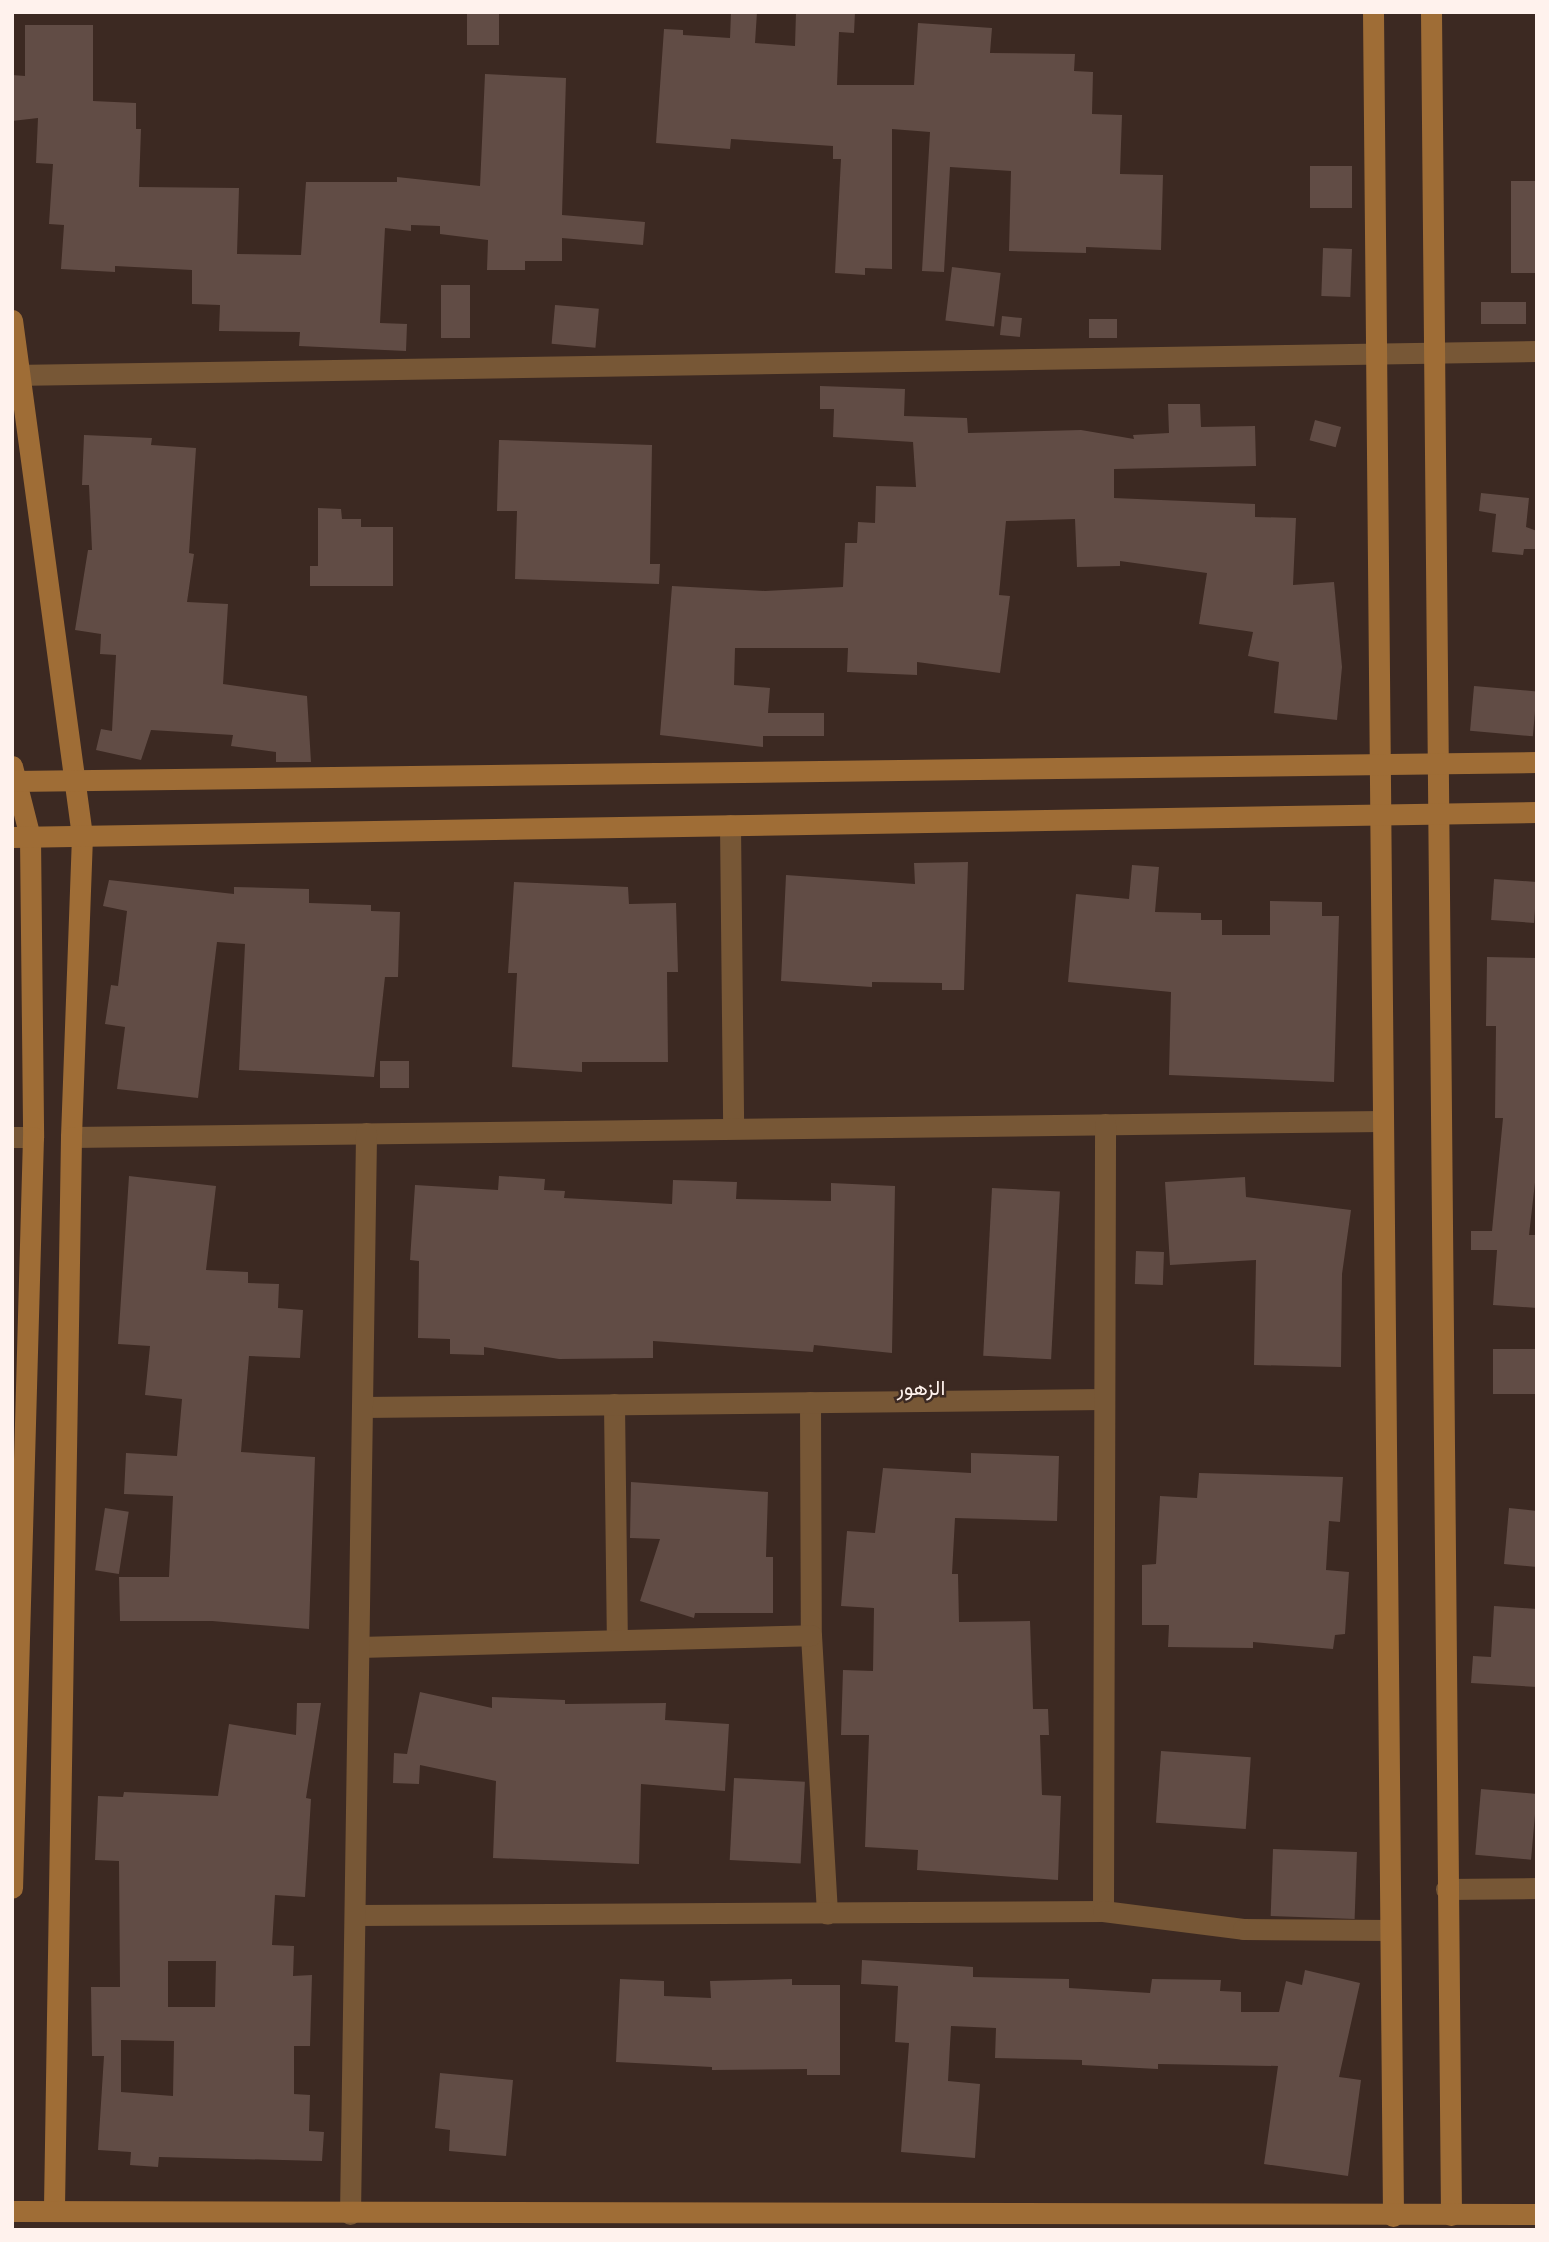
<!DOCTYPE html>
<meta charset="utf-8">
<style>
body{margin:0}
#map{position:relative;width:1549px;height:2242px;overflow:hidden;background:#3c2922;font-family:"Fira Sans Condensed",Vazirmatn,sans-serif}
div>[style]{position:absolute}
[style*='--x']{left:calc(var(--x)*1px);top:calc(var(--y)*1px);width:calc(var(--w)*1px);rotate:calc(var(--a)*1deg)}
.building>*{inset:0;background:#614c45;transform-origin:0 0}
.street>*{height:21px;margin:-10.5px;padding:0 10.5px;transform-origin:10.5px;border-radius:10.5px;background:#775736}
.secondary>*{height:21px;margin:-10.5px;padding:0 10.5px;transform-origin:10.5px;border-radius:10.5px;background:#9f6d36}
span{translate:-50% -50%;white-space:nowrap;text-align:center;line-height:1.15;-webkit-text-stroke:5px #3c2922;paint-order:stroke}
.neighbourhood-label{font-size:21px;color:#fff2ed}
.frame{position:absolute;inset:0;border:14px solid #fff2ed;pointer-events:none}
</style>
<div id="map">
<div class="building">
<div style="left:467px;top:12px;width:32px;height:33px"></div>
<div style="clip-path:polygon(731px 12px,757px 12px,755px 43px,795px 46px,796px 12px,855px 12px,854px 33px,839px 32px,837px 85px,914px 85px,918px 23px,992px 28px,990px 53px,1075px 54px,1074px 71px,1093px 72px,1092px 114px,1122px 115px,1120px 174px,1163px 175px,1161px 250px,1086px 247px,1086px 253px,1009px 251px,1011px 171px,950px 167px,944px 272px,922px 271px,930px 132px,892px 129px,892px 269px,865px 268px,865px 275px,835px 273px,841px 159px,833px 159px,833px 146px,731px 139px,730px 149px,656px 143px,664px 29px,683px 30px,683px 35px,730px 38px)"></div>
<div style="clip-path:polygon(25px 25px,93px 25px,93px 101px,136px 103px,136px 129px,141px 129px,139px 187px,239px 188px,237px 254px,301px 255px,306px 182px,397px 182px,397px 177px,480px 186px,485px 74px,566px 78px,562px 215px,645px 222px,643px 245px,562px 238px,562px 261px,525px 261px,525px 270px,487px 270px,488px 240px,440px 234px,440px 226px,411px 225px,411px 231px,385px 228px,380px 323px,407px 324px,406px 351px,299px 346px,300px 332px,219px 331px,220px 305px,192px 304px,192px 270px,115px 266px,115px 272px,61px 269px,64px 225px,49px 224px,53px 164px,36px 163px,38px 118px,12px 121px,12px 75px,25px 76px)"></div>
<div style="left:1310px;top:166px;width:42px;height:42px"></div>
<div style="left:1511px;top:181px;width:26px;height:92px"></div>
<div style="left:1323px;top:248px;width:29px;height:48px;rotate:2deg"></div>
<div style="left:952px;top:267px;width:49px;height:54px;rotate:7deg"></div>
<div style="left:441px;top:285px;width:29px;height:53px"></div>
<div style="left:1526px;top:302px;width:22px;height:45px;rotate:90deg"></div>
<div style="left:555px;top:305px;width:44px;height:39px;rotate:5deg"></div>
<div style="left:1002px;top:316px;width:20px;height:19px;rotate:6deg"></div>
<div style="left:1089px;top:319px;width:28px;height:19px"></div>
<div style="clip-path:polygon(820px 386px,905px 389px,904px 416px,967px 418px,968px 433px,1081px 430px,1134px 439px,1133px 435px,1169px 433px,1168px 404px,1200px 404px,1201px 427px,1255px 426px,1256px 466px,1114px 469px,1114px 498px,1255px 504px,1255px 517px,1296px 518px,1293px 585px,1334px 582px,1342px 667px,1337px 720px,1274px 713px,1279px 662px,1248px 656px,1253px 632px,1199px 624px,1207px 573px,1120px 561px,1120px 566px,1077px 567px,1075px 519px,1006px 521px,999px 595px,1010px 596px,1000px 673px,917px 662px,917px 675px,847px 672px,848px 648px,735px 648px,734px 685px,770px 688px,768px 713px,824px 713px,824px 736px,763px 736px,763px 747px,660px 735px,672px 586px,765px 591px,843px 587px,845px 543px,857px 543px,858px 522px,875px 523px,876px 486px,916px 487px,913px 442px,833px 437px,834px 409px,820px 409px)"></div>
<div style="left:1315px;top:420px;width:27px;height:21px;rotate:15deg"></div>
<div style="clip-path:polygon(84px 435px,152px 438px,151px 445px,196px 448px,189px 553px,194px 554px,187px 602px,228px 604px,223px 684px,307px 696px,311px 762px,276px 762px,276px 752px,231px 746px,233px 735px,151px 730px,141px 760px,96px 750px,101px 729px,112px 731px,116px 655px,100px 654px,101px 634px,75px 630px,88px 550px,92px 550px,89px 485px,82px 485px)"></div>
<div style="clip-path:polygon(499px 440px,652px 445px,650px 564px,660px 564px,659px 584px,515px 579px,517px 511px,497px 511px)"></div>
<div style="clip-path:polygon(1481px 493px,1529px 498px,1526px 527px,1537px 531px,1537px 549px,1524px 549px,1523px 555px,1492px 552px,1496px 514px,1479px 511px)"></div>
<div style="clip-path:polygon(318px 508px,341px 509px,342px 519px,361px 519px,361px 527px,393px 527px,393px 586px,310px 586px,310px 566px,318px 566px)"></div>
<div style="left:1474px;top:686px;width:63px;height:45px;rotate:5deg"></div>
<div style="clip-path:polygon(968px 862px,964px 990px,942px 990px,942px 983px,872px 982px,872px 987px,781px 981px,786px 875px,915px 884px,914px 863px)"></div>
<div style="clip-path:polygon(1132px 865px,1159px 867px,1155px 912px,1201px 913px,1201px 920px,1222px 920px,1222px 935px,1270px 935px,1270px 901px,1322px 902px,1322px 916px,1339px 916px,1334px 1082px,1169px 1075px,1171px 992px,1068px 982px,1076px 894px,1129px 899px)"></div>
<div style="left:1494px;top:879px;width:43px;height:41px;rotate:4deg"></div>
<div style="clip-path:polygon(109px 880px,234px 894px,234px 887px,309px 889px,309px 903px,371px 905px,371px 911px,400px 912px,398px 977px,385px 977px,374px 1077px,239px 1070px,245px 944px,217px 942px,198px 1098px,117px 1089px,125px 1027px,105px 1024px,111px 985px,118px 986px,127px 911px,103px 906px)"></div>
<div style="clip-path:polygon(514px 882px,628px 887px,629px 904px,676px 903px,678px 972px,667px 972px,668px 1062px,582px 1062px,582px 1072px,512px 1067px,517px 973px,508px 973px)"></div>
<div style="clip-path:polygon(1487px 957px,1537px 958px,1537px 1165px,1529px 1235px,1537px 1235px,1537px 1308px,1493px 1305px,1497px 1250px,1471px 1250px,1471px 1231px,1492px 1231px,1503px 1118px,1495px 1118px,1496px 1026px,1486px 1026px)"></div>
<div style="left:409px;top:1061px;width:27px;height:29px;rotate:90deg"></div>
<div style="clip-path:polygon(129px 1176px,216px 1186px,206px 1270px,248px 1272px,248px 1283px,279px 1284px,278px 1308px,303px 1310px,300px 1358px,249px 1356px,241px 1452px,315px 1457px,309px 1629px,212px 1621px,120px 1621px,119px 1577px,169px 1577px,173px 1496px,124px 1494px,126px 1453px,177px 1456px,182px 1399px,145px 1395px,150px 1346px,118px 1344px)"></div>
<div style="clip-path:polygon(499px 1176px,545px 1179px,544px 1190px,565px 1191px,564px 1198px,672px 1204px,673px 1180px,737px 1182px,736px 1199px,831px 1201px,831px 1183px,895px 1186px,892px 1353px,814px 1345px,813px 1352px,653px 1341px,653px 1358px,559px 1359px,484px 1347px,484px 1355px,450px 1354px,450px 1339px,418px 1338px,419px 1261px,410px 1260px,415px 1185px,498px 1190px)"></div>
<div style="clip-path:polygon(1245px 1177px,1246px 1197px,1351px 1210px,1342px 1274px,1341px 1367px,1254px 1365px,1256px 1260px,1170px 1265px,1165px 1182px)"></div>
<div style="left:992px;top:1188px;width:68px;height:168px;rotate:3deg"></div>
<div style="left:1136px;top:1251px;width:28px;height:33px;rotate:2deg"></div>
<div style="left:1493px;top:1349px;width:44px;height:45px"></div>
<div style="clip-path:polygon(971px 1453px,1059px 1456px,1057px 1521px,955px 1518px,952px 1574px,958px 1574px,959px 1622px,1030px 1621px,1033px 1709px,1048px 1709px,1049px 1735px,1040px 1735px,1042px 1795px,1061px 1796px,1058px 1880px,917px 1870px,918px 1850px,865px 1847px,869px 1735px,841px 1735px,843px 1670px,873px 1671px,874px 1608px,841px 1606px,847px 1531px,875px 1533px,883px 1468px,971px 1473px)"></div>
<div style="clip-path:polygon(1199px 1473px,1343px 1477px,1340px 1522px,1329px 1521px,1326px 1570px,1349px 1572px,1345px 1634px,1335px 1635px,1333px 1649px,1253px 1642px,1253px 1648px,1168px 1647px,1169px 1625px,1142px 1625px,1142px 1565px,1156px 1564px,1160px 1496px,1197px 1498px)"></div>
<div style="clip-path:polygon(631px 1482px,768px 1492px,766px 1557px,773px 1557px,773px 1613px,695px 1613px,694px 1618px,640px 1601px,660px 1539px,630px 1538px)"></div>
<div style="left:105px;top:1508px;width:24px;height:63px;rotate:9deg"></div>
<div style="clip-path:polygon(1509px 1508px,1537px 1511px,1537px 1567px,1504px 1564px)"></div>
<div style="clip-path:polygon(1494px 1606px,1537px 1609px,1537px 1687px,1471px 1683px,1473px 1656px,1491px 1657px)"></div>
<div style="clip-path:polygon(420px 1692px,492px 1708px,492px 1697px,565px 1700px,565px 1704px,666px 1703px,665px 1720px,729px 1724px,725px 1791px,641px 1784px,639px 1864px,493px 1858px,496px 1781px,420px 1765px,419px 1784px,393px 1783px,394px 1753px,407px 1754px)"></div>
<div style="clip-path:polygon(evenodd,297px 1703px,321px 1703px,306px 1798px,311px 1799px,305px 1897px,275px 1895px,272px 1945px,294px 1946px,293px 1976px,312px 1975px,310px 2046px,294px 2046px,294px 2094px,310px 2095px,309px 2131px,324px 2132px,322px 2161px,159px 2157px,158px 2167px,130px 2165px,131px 2152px,98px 2150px,104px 2056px,92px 2056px,91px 1987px,120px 1987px,119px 1861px,95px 1860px,98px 1796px,123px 1797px,124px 1792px,218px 1796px,229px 1724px,296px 1735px,297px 1703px,168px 1961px,216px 1961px,215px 2007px,168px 2007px,168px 1961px,297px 1703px,121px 2040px,174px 2041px,173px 2096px,121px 2092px,121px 2040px)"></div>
<div style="left:1161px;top:1751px;width:90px;height:72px;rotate:4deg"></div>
<div style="left:734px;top:1778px;width:71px;height:82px;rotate:3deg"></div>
<div style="left:1481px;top:1789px;width:56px;height:66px;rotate:5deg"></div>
<div style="left:1273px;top:1849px;width:84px;height:67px;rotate:2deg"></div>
<div style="clip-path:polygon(862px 1960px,973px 1967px,973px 1977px,1069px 1979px,1069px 1988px,1150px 1993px,1152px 1979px,1221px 1980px,1220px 1991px,1241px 1992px,1241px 2012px,1279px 2012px,1286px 1981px,1302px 1985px,1305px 1970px,1360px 1983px,1339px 2077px,1361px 2080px,1348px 2176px,1264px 2164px,1278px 2066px,1158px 2064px,1158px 2069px,1082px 2065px,1082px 2060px,995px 2058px,996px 2028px,951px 2026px,948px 2081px,980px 2084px,975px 2158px,901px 2152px,909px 2043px,895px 2042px,898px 1986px,861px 1984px)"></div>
<div style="clip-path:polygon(620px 1979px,664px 1981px,664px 1996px,711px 1998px,710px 1981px,792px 1979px,792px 1985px,840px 1985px,840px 2075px,807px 2075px,807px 2069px,712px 2070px,712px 2067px,616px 2062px)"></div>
<div style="clip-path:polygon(440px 2073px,513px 2080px,506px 2156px,449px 2151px,450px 2130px,435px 2128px)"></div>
</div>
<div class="street">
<div style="--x:12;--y:375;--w:1525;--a:-0.9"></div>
<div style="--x:730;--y:825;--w:303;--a:89.4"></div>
<div style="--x:12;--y:1137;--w:21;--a:0"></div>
<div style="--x:71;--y:1137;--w:1312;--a:-0.7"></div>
<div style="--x:810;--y:1402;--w:233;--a:89.8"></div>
<div style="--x:811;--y:1635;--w:279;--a:86.7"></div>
<div style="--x:614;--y:1404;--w:236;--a:89.3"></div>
<div style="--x:362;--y:1407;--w:742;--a:-0.62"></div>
<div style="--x:359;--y:1647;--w:452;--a:-1.5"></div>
<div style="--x:1446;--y:1889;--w:91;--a:-0.6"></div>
<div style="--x:1103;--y:1911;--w:787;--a:-89.85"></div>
<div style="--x:355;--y:1915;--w:748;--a:-0.31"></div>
<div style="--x:1103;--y:1911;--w:141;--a:7.3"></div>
<div style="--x:1243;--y:1929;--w:147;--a:0.4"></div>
<div style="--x:350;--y:2214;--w:1081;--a:-89.15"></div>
</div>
<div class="secondary">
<div style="--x:1373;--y:12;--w:2204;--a:89.48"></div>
<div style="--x:1431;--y:12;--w:2203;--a:89.48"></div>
<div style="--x:12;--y:320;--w:521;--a:82.27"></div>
<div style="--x:82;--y:836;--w:301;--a:92.1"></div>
<div style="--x:71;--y:1137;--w:1074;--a:90.91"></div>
<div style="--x:12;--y:766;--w:73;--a:75.8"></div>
<div style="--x:30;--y:837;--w:300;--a:89.4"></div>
<div style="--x:33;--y:1137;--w:751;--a:91.6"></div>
<div style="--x:12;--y:781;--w:1525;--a:-0.71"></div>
<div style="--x:12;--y:837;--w:1525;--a:-0.94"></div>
<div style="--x:12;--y:2211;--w:1525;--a:0.11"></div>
</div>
<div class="neighbourhood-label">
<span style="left:921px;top:1388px">الزهور</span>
</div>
<div class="frame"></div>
</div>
